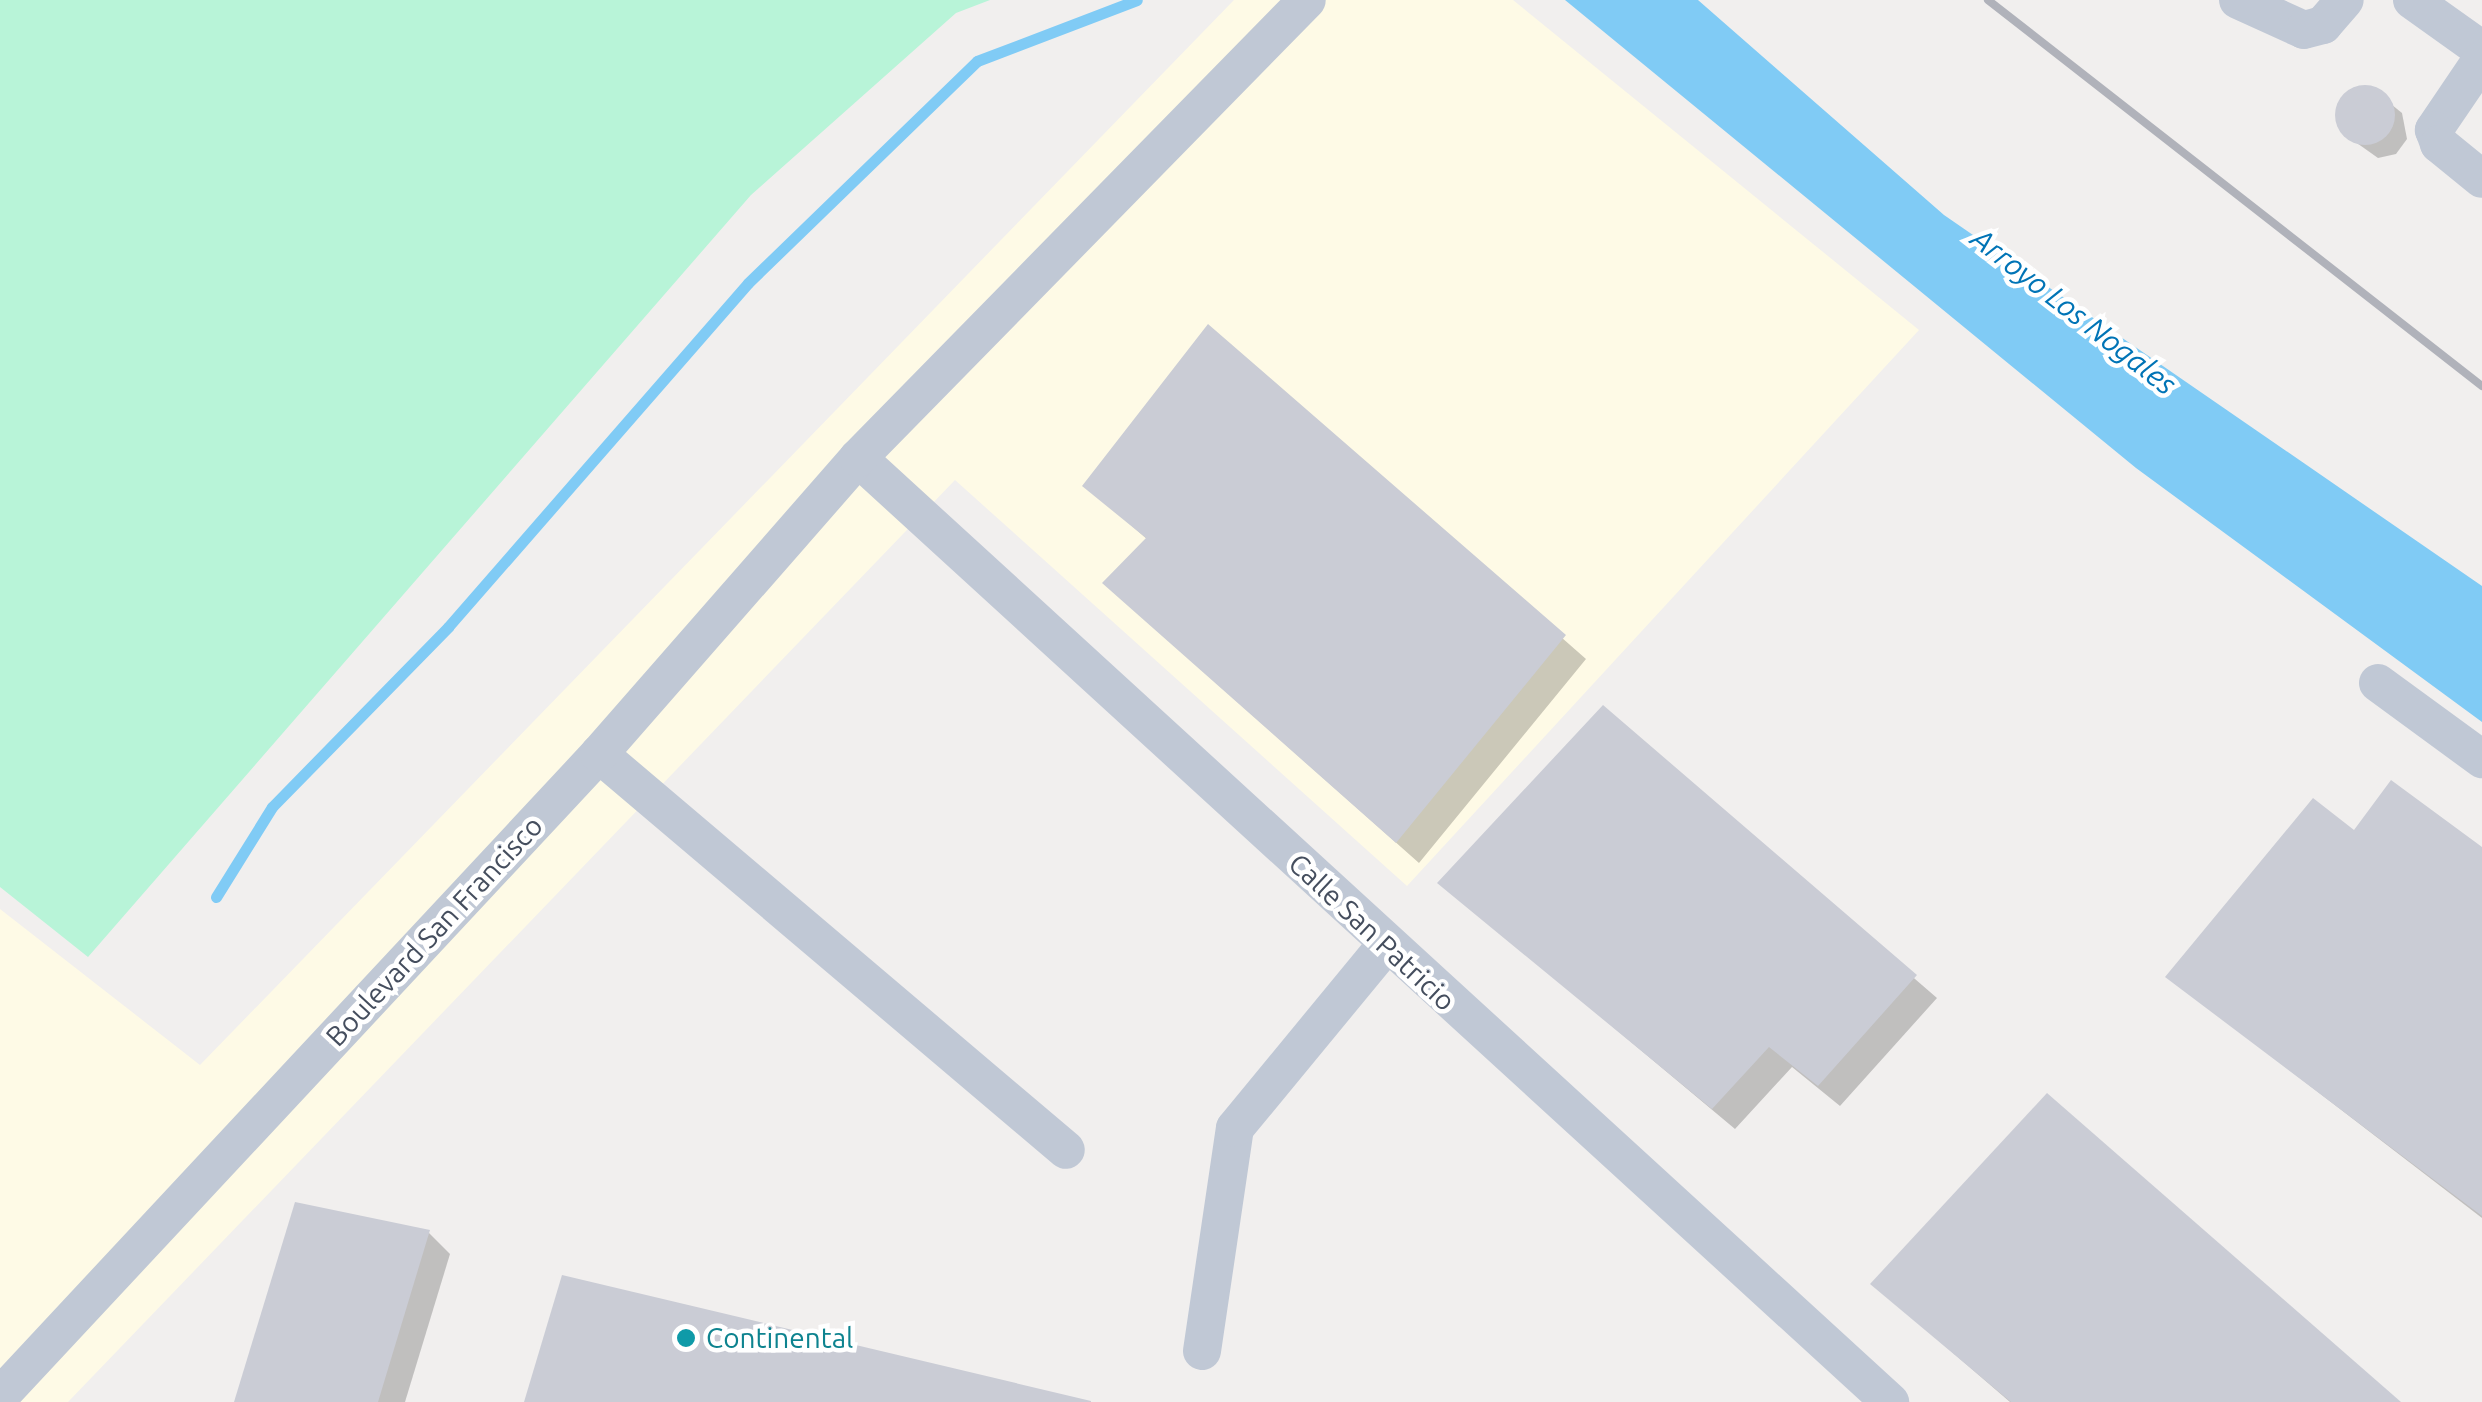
<!DOCTYPE html>
<style>
body{margin:0}
#map{position:relative;width:2482px;height:1402px;overflow:hidden;background:#f1efee;font-family:Ubuntu,sans-serif}
div>[style]{position:absolute}
[style*='--x']{left:calc(var(--x)*1px);top:calc(var(--y)*1px);width:calc(var(--w)*1px);rotate:calc(var(--a)*1deg)}
.commercial>*{inset:0;background:#fefae6}
.green>*{inset:0;background:#b8f4d8}
.water>*{inset:0;background:#80cbf5}
.shadow>*{inset:0;background:#0003}
.stream>*{height:11px;margin:-5.5px;padding:0 5.5px;transform-origin:5.5px;border-radius:5.5px;background:#80cbf5}
.building>*{inset:0;background:#caccd5}
.round{border-radius:50%}
.minor>*{height:38px;margin:-19px;padding:0 19px;transform-origin:19px;border-radius:19px;background:#c0c8d5}
.rail>*{height:8px;margin:-4px;padding:0 4px;transform-origin:4px;border-radius:4px;background:#b0b2ba}
.dots>*{width:28px;height:28px;translate:-50% -50%;box-sizing:border-box;border:5px solid #fff;border-radius:50%}
span{translate:-50% -50%;white-space:nowrap;text-align:center;line-height:1.15;-webkit-text-stroke:9px #fff;paint-order:stroke}
.street-label{font-size:28px;color:#454e5e}
.culture-label{font-size:28px;color:#0d838f}
.left{translate:0 -50%;text-align:left}
.water-label{font-size:30px;color:#0074b6;font-style:italic}
</style>
<div id="map">
<div class="commercial">
<div style="clip-path:polygon(1234px 0,1513px 0,1919px 330px,1407px 886px,955px 480px,68px 1402px,0 1402px,0 909px,200px 1065px)"></div>
</div>
<div class="green">
<div style="clip-path:polygon(0 0,990px 0,956px 13px,751px 195px,88px 957px,0 887px)"></div>
</div>
<div class="water">
<div style="clip-path:polygon(1565px 0,1698px 0,1944px 215px,2482px 586px,2482px 722px,2136px 468px)"></div>
</div>
<div class="shadow">
<div style="clip-path:polygon(2371px 88px,2402px 113px,2407px 139px,2396px 154px,2378px 158px,2347px 136px,2338px 110px,2346px 95px)"></div>
<div style="clip-path:polygon(1208px 327px,1586px 659px,1419px 863px,1127px 604px,1148px 540px,1086px 486px)"></div>
<div style="clip-path:polygon(1603px 709px,1937px 998px,1840px 1106px,1792px 1067px,1735px 1129px,1441px 883px)"></div>
<div style="clip-path:polygon(2354px 833px,2482px 850px,2482px 1218px,2168px 977px)"></div>
<div style="clip-path:polygon(428px 1232px,450px 1254px,405px 1402px,237px 1402px)"></div>
<div style="clip-path:polygon(1873px 1284px,2397px 1402px,2010px 1402px)"></div>
</div>
<div class="stream">
<div style="--x:216;--y:897;--w:106;--a:-58.1"></div>
<div style="--x:272;--y:807;--w:252;--a:-45.6"></div>
<div style="--x:448;--y:627;--w:456;--a:-48.9"></div>
<div style="--x:748;--y:283;--w:319;--a:-44.1"></div>
<div style="--x:977;--y:61;--w:171;--a:-20.9"></div>
</div>
<div class="building">
<div class="round" style="left:2335px;top:85px;width:60px;height:60px"></div>
<div style="clip-path:polygon(1208px 324px,1566px 635px,1396px 843px,1102px 583px,1146px 538px,1082px 486px)"></div>
<div style="clip-path:polygon(1603px 705px,1917px 975px,1818px 1086px,1769px 1047px,1712px 1109px,1437px 883px)"></div>
<div style="clip-path:polygon(2391px 780px,2482px 847px,2482px 1216px,2165px 977px,2313px 798px,2354px 830px)"></div>
<div style="clip-path:polygon(2047px 1093px,2401px 1402px,2011px 1402px,1870px 1284px)"></div>
<div style="clip-path:polygon(295px 1202px,430px 1230px,378px 1402px,234px 1402px)"></div>
<div style="clip-path:polygon(562px 1275px,1091px 1401px,1091px 1402px,524px 1402px)"></div>
</div>
<div class="minor">
<div style="--x:2238;--y:0;--w:72;--a:24.4"></div>
<div style="--x:2304;--y:30;--w:20;--a:-15"></div>
<div style="--x:2323;--y:25;--w:33;--a:-49"></div>
<div style="--x:2412;--y:0;--w:86;--a:35.5"></div>
<div style="--x:2482;--y:59;--w:86;--a:124.1"></div>
<div style="--x:2434;--y:130;--w:15;--a:70"></div>
<div style="--x:2439;--y:144;--w:55;--a:39.1"></div>
<div style="--x:858;--y:458;--w:1399;--a:42.45"></div>
<div style="--x:2378;--y:683;--w:129;--a:36.2"></div>
<div style="--x:599;--y:754;--w:612;--a:40.3"></div>
<div style="--x:1202;--y:1351;--w:225;--a:-81.6"></div>
<div style="--x:1235;--y:1128;--w:236;--a:-50.5"></div>
<div style="--x:0;--y:1396;--w:878;--a:-46.98"></div>
<div style="--x:599;--y:754;--w:393;--a:-48.8"></div>
<div style="--x:858;--y:458;--w:641;--a:-45.57"></div>
</div>
<div class="rail">
<div style="--x:1988;--y:0;--w:627;--a:38"></div>
</div>
<div class="dots">
<div style="left:686px;top:1338px;background:#0f9aa8"></div>
</div>
<div class="street-label">
<span style="left:434px;top:931px;rotate:-47deg">Boulevard San Francisco</span>
<span style="left:1372px;top:932px;rotate:43deg">Calle San Patricio</span>
</div>
<div class="culture-label">
<span class="left" style="left:706px;top:1338px">Continental</span>
</div>
<div class="water-label">
<span style="left:2074px;top:311px;rotate:38deg">Arroyo Los Nogales</span>
</div>
</div>
